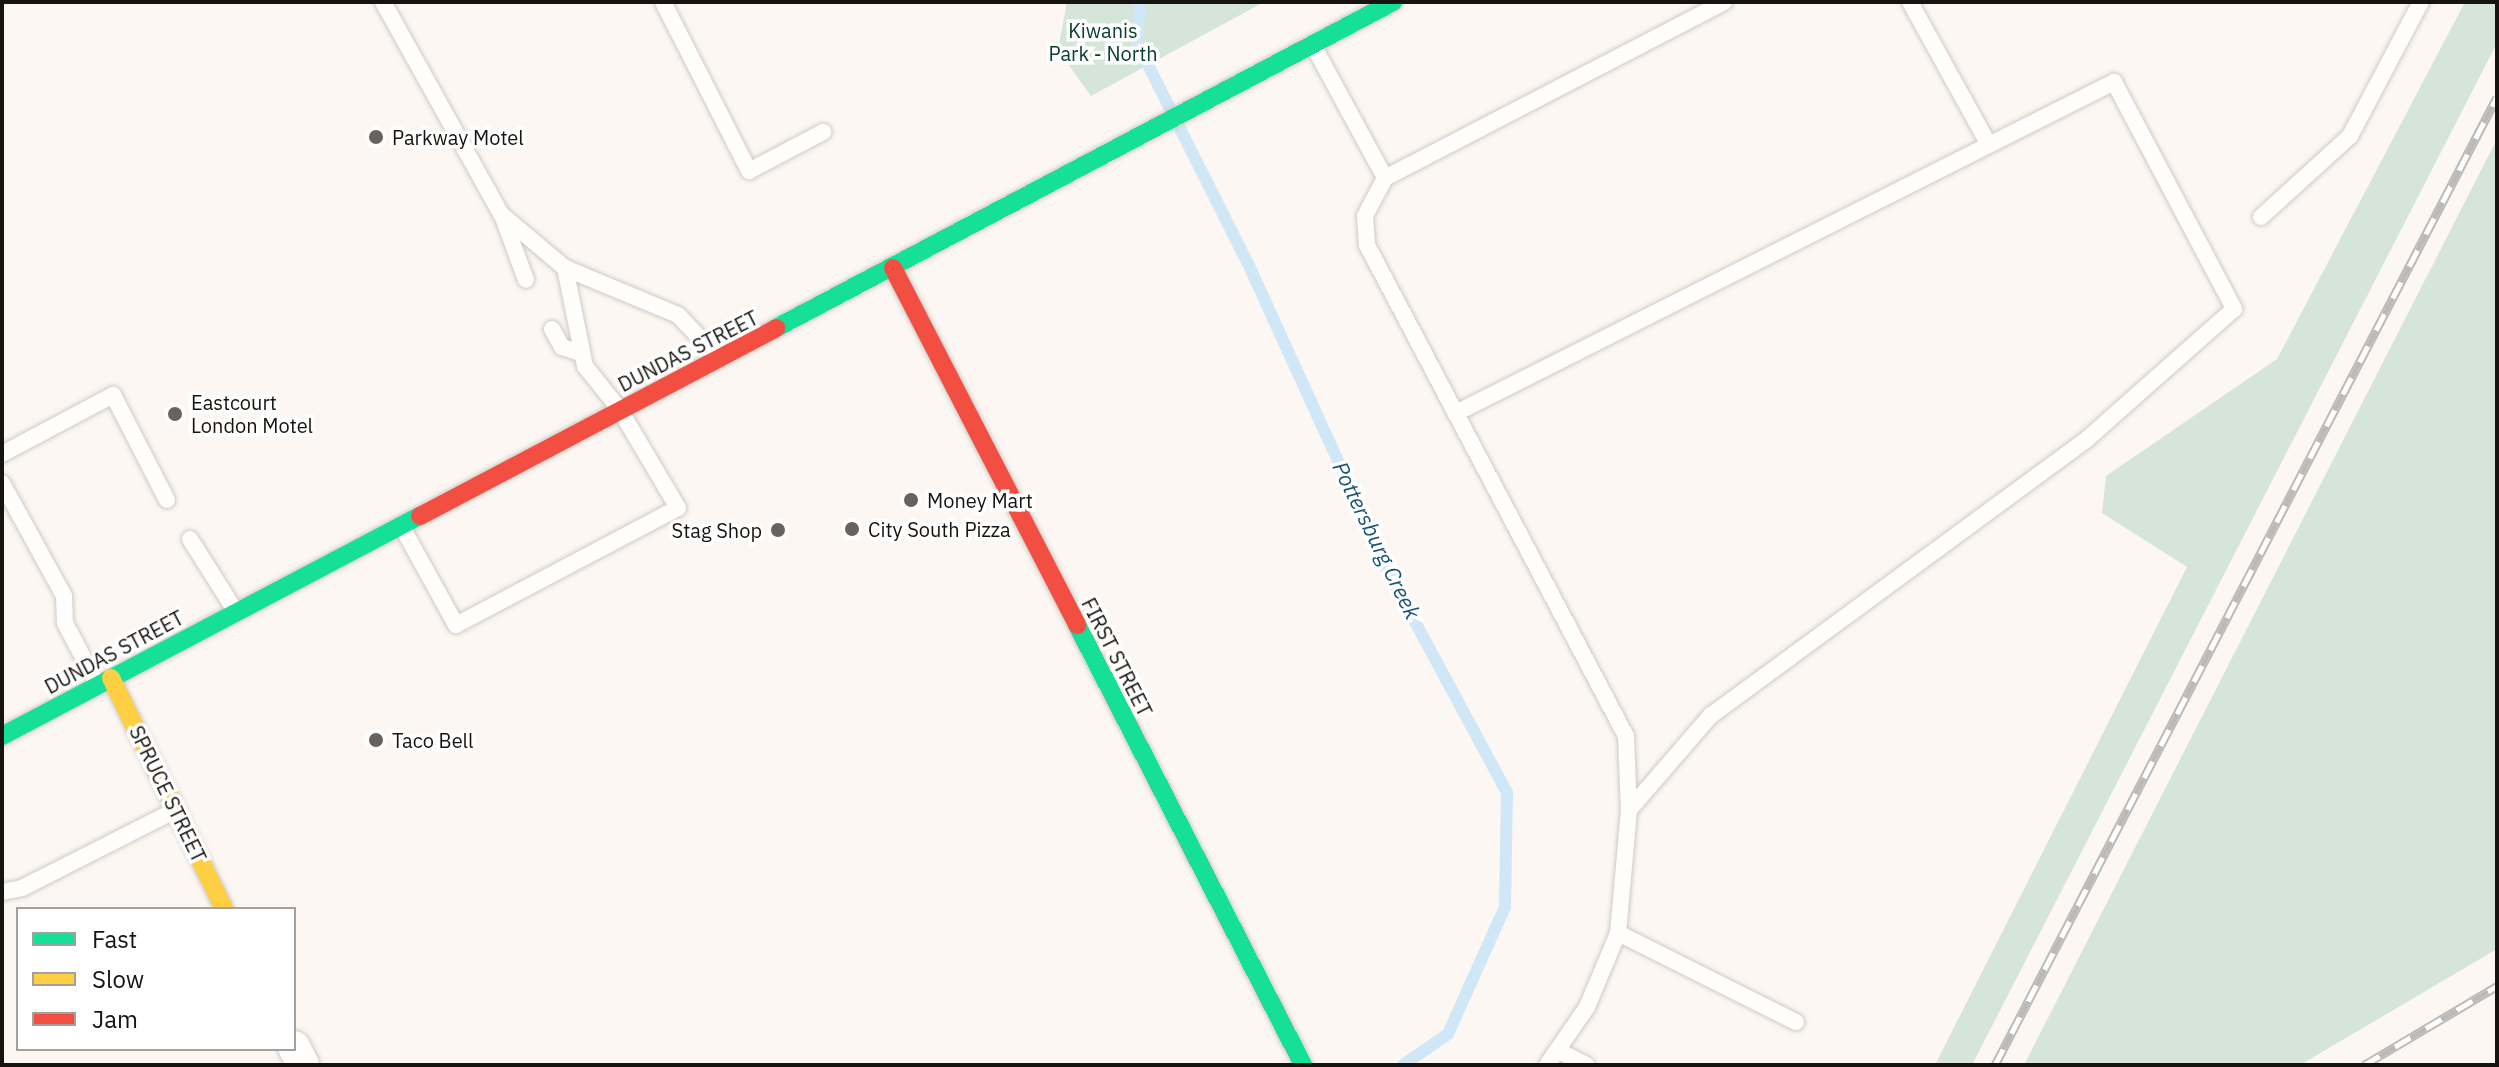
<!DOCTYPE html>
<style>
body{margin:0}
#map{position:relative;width:2499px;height:1067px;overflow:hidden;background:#fcf7f2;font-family:"IBM Plex Sans",sans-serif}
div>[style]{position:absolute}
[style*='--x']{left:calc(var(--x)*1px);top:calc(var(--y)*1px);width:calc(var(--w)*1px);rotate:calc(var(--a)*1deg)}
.green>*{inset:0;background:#d5e5da}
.stream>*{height:12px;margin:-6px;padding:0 6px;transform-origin:6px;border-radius:6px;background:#cfe7f6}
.roads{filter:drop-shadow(0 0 2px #cecac7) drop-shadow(0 0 2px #cecac7)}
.lane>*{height:16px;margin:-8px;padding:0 8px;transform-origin:8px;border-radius:8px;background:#fffefd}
.street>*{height:32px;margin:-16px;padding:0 16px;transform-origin:16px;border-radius:16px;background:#fffefd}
.fast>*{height:18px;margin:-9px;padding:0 9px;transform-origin:9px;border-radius:9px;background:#16e098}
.slow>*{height:18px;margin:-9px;padding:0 9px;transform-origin:9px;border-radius:9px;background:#ffcf43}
.jam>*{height:18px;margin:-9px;padding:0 9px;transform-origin:9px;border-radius:9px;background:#f24e42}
.rail>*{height:9px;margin-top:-4.5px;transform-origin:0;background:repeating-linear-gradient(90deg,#fff 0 18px,#bbbab8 0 36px);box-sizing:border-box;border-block:2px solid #bbbab8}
.dots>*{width:22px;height:22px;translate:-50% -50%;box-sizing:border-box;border:4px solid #fff;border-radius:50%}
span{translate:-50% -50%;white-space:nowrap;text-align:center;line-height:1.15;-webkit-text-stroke:7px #fff;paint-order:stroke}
.park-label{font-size:20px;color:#0a402d}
.poi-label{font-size:20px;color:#161411}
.left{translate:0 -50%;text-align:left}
.right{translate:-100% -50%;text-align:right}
.street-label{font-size:20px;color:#161411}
.water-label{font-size:22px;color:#195474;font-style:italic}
.frame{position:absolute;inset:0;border:4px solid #161411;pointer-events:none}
.legend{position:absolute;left:16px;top:907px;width:280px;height:144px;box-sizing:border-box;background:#fff;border:2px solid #a2a1a0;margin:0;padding:10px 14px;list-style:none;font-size:24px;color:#161411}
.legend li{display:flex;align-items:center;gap:16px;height:40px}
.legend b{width:40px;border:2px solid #a2a1a0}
</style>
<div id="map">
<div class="green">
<div style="clip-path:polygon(1067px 2px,1264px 2px,1091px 96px,1058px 50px)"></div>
<div style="clip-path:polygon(2465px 2px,2497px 2px,2497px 43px,1972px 1065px,1935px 1065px,2187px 567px,2102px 513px,2106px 476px,2277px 359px)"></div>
<div style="clip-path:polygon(2497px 139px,2497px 949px,2300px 1065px,2024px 1065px)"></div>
</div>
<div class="stream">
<div style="--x:1140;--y:2;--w:41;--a:94.2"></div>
<div style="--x:1137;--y:43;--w:254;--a:63.3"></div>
<div style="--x:1251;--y:270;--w:340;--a:65.5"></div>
<div style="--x:1392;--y:579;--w:243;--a:61.7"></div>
<div style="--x:1507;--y:793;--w:114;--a:91"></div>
<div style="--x:1505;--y:907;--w:139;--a:114.2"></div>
<div style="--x:1448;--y:1034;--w:55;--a:145.4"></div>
</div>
<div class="roads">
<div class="lane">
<div style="--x:383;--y:2;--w:243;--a:60.9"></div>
<div style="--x:501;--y:214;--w:84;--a:40.2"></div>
<div style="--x:565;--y:268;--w:122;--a:22.6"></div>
<div style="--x:678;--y:315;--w:55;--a:46.5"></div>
<div style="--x:663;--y:2;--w:190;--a:63"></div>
<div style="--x:749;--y:171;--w:84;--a:-27.8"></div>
<div style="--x:1910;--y:2;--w:163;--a:61.1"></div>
<div style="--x:1314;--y:47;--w:149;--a:61.5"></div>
<div style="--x:1385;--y:178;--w:43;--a:117.8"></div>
<div style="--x:1365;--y:216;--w:29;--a:86"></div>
<div style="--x:1367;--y:245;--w:555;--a:62.19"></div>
<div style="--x:1626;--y:736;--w:74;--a:87.7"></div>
<div style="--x:1629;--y:810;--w:123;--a:95.1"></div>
<div style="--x:1618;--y:933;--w:80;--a:112.7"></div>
<div style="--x:1587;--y:1007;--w:70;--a:124.6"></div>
<div style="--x:1385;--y:178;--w:382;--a:-27.4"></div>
<div style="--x:502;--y:215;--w:69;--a:69.7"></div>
<div style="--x:2261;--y:217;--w:120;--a:-42.3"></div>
<div style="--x:2350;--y:136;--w:152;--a:-62.1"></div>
<div style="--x:552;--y:329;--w:21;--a:61"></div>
<div style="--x:562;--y:347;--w:19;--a:18"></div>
<div style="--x:1456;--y:413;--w:737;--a:-26.7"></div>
<div style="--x:2114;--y:82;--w:257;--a:62.1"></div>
<div style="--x:2234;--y:309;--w:198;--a:138.5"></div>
<div style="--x:2086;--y:440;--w:465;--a:143.7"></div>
<div style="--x:1711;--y:715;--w:125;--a:130.8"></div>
<div style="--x:2;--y:454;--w:126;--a:-28"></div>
<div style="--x:113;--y:395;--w:118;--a:62.8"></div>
<div style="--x:2;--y:483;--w:129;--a:61.2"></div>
<div style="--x:64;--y:596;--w:27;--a:88"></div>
<div style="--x:65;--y:623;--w:69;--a:62.3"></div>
<div style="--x:402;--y:527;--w:112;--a:61.1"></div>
<div style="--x:456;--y:625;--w:251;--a:-27.8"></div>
<div style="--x:678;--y:508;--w:114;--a:-120.6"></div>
<div style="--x:620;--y:410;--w:56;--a:-128.5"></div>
<div style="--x:585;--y:366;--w:100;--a:-101.5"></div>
<div style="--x:190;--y:539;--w:86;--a:57.8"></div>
<div style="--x:2;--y:892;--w:20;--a:-11"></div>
<div style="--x:22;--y:888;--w:170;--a:-26.9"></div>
<div style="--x:1618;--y:933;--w:199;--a:26.6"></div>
<div style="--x:1559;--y:1051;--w:31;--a:27"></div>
</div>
<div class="street">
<div style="--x:294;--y:1047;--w:20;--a:63"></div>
</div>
<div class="fast">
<div style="--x:776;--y:328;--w:698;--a:-27.85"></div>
<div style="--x:1077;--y:625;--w:495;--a:62.8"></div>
<div style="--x:2;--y:736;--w:472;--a:-27.8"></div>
</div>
<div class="slow">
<div style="--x:111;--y:678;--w:257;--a:63.9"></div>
</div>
<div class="jam">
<div style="--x:893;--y:268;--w:402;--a:62.7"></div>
<div style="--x:420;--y:516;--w:403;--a:-27.8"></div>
</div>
</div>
<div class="rail">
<div style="--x:1995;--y:1065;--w:1090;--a:-62.59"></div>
<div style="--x:2364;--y:1065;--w:155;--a:-30.7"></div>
</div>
<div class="dots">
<div style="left:376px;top:137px;background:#666360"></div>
<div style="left:175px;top:414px;background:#666360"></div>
<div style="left:911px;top:500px;background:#666360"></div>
<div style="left:852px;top:529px;background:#666360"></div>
<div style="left:778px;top:530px;background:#666360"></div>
<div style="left:376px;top:740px;background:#666360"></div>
</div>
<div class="park-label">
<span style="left:1103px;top:42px">Kiwanis<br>Park - North</span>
</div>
<div class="poi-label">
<span class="left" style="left:392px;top:137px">Parkway Motel</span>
<span class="left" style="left:191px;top:414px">Eastcourt<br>London Motel</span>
<span class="left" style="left:927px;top:500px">Money Mart</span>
<span class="left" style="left:868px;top:529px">City South Pizza</span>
<span class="right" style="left:762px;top:530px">Stag Shop</span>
<span class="left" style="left:392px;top:740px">Taco Bell</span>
</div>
<div class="street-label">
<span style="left:688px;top:351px;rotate:-27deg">DUNDAS STREET</span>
<span style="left:114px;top:652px;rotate:-28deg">DUNDAS STREET</span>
<span style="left:1117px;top:657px;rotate:63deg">FIRST STREET</span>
<span style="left:168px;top:794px;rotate:64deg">SPRUCE STREET</span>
</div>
<div class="water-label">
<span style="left:1377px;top:540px;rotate:64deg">Pottersburg Creek</span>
</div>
<div class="frame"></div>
<ul class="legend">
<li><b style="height:10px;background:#16e098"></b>Fast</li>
<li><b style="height:10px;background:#ffcf43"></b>Slow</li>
<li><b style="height:10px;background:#f24e42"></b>Jam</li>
</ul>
</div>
